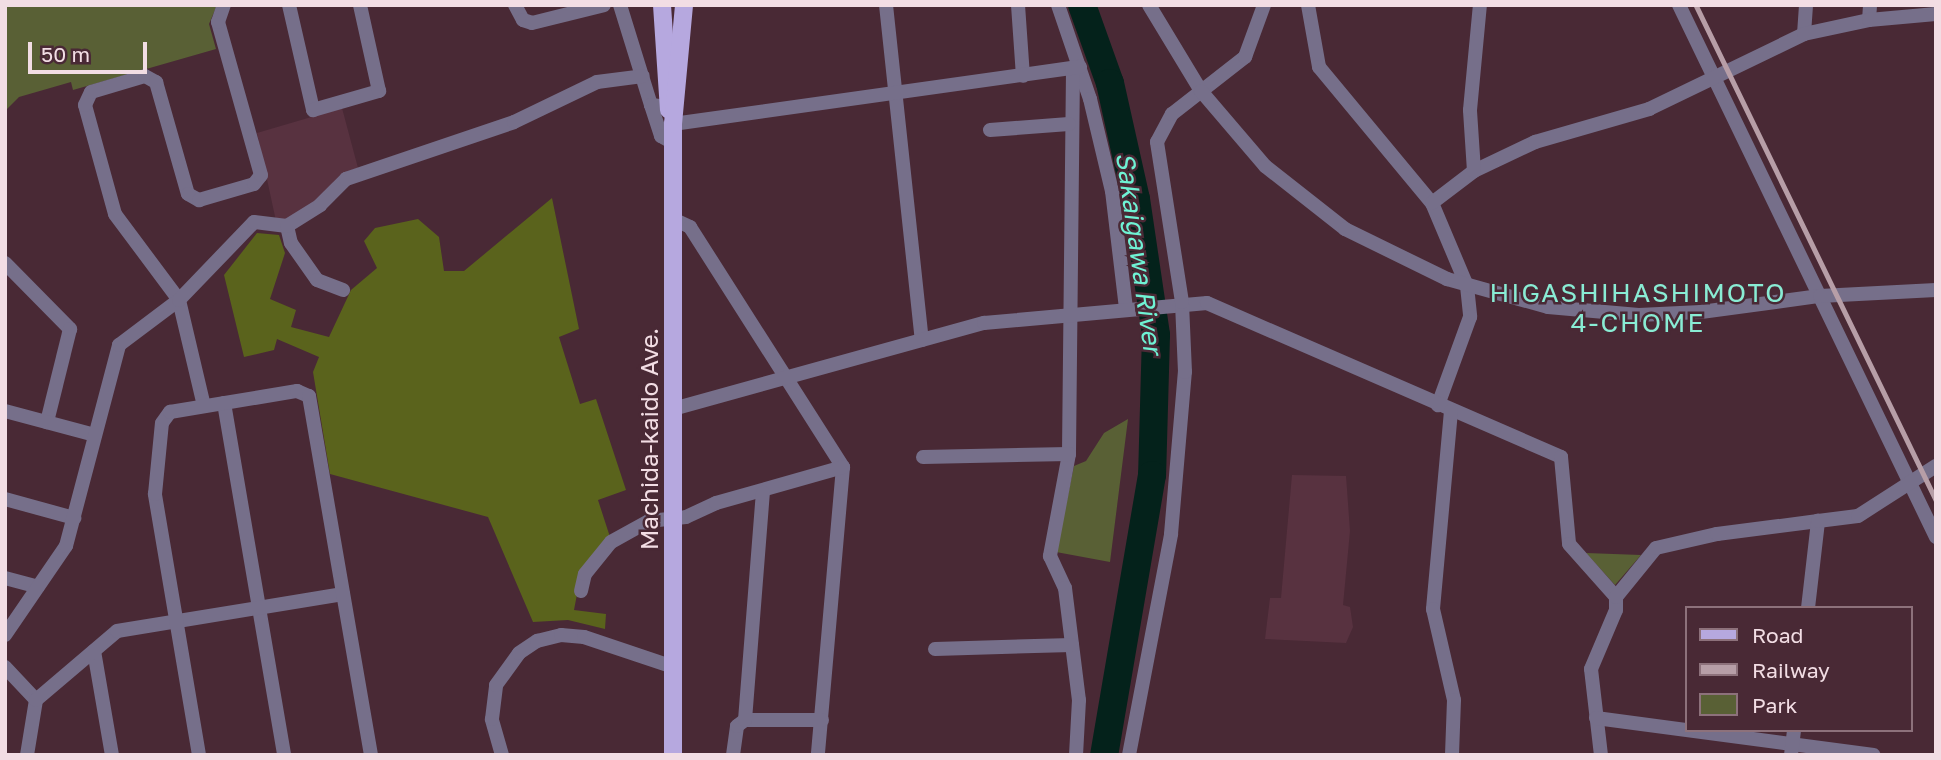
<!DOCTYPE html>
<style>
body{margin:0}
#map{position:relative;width:1941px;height:760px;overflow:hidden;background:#492935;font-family:"Golos Text",sans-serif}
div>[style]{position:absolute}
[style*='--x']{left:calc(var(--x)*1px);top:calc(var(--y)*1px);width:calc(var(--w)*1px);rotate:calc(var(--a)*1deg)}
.built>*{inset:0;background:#583240}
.green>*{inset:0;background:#596035}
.forest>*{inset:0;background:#5a631c}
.river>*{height:28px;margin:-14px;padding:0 14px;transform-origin:14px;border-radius:14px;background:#04221b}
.minor>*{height:14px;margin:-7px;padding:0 7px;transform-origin:7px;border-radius:7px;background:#766f8a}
.tertiary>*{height:14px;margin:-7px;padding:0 7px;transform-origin:7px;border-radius:7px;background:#766f8a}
.primary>*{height:18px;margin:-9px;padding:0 9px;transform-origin:9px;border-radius:9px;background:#b6a8df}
.rail>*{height:4.5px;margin:-2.25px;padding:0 2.25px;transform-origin:2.25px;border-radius:2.25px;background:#b79ea7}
span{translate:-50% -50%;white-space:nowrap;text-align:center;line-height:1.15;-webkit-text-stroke:5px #492935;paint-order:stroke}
.street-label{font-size:24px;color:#f2dde4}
.water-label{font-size:26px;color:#6ff2d4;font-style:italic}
.neighbourhood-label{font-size:26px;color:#89ecd4;letter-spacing:2px}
.frame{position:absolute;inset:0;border:7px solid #f2dde4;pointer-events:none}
.legend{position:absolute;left:1685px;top:606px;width:228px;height:126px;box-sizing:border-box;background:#492935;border:2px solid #8d717b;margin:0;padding:9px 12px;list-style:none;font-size:21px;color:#f2dde4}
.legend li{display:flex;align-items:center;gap:14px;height:35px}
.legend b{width:35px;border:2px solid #8d717b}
.scale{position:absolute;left:28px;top:42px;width:119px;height:32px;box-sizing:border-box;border:4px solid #f2dde4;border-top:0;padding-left:9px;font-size:21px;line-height:24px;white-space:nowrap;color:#f2dde4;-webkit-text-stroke:5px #492935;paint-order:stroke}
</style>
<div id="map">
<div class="built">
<div style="clip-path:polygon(342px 108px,358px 168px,342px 173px,316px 201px,287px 220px,276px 221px,257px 133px)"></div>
<div style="clip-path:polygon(1292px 475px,1346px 476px,1350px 531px,1343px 605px,1350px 607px,1353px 627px,1346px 643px,1265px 639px,1270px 598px,1281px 598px)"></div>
</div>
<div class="green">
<div style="clip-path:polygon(5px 5px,217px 5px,209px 24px,216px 49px,73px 90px,71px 82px,19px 97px,5px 111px)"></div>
<div style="clip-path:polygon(1128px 419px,1110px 562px,1056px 552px,1074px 466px,1086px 461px,1104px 433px)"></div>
<div style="clip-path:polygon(1586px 553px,1641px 555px,1615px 585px)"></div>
</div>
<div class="forest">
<div style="clip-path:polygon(552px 198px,579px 329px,559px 337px,580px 404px,596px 399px,626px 490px,598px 500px,610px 537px,582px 568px,574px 610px,606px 614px,605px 629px,568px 620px,533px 622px,488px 517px,330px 474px,313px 372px,319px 357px,277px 339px,274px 350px,244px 357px,224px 275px,257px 233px,279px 235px,285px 253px,270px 299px,296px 310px,291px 327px,329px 337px,351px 290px,377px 268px,364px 241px,375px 228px,418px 219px,439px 237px,444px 271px,464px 271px)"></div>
</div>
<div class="river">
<div style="--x:1082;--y:5;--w:83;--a:70.3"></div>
<div style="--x:1110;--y:83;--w:119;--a:77.4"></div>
<div style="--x:1136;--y:199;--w:137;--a:81.6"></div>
<div style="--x:1156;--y:335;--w:140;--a:91.6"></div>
<div style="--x:1152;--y:475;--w:284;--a:99.7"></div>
</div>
<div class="minor">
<div style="--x:289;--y:5;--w:108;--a:77.1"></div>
<div style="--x:313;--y:110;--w:69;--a:-16.1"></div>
<div style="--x:379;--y:91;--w:88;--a:-102.5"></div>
<div style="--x:515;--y:5;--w:17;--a:62"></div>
<div style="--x:523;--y:20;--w:9;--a:18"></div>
<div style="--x:532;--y:23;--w:74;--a:-14"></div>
<div style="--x:620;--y:5;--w:105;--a:72.8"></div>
<div style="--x:651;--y:105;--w:17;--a:7"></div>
<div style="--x:886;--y:5;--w:337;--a:83.9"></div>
<div style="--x:1018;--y:5;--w:71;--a:86"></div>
<div style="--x:1058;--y:5;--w:99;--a:71.2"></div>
<div style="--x:1090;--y:99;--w:95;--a:76.6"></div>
<div style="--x:1112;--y:191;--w:119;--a:83.2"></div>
<div style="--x:1308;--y:5;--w:63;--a:79.9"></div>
<div style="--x:1319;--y:67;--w:177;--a:50.3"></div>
<div style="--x:1432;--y:203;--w:90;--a:67.1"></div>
<div style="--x:1467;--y:286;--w:31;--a:84"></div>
<div style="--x:1470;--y:317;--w:94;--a:110"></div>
<div style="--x:1679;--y:5;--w:591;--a:64.22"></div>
<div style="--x:1869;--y:20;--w:15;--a:-86"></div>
<div style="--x:1804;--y:34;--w:29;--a:-86"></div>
<div style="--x:1073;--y:70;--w:384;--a:90.6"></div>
<div style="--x:1069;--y:454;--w:104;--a:100.6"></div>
<div style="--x:1050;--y:556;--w:35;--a:65"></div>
<div style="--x:1065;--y:588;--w:113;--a:82.9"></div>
<div style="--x:1079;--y:700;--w:55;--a:93.1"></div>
<div style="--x:651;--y:105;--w:33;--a:72"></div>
<div style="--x:661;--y:136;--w:14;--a:30"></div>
<div style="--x:673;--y:124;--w:411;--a:-8"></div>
<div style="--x:990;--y:130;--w:79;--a:-4.3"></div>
<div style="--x:1474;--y:171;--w:68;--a:-25.4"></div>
<div style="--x:1535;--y:142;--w:119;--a:-16.1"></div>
<div style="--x:1649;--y:109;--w:172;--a:-25.8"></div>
<div style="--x:1804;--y:34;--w:66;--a:-12.2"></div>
<div style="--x:1869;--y:20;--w:67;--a:-5.1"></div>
<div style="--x:1432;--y:203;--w:53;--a:-37.3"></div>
<div style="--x:1474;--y:171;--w:61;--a:-93.8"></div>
<div style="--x:1470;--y:110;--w:105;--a:-84.6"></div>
<div style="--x:673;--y:219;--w:19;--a:25"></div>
<div style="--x:690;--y:227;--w:285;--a:57.5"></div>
<div style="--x:843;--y:467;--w:289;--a:95"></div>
<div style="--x:287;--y:226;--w:17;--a:77"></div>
<div style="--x:291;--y:243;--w:45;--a:54.9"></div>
<div style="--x:317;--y:280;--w:28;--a:21"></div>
<div style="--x:5;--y:263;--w:93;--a:45.4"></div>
<div style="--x:70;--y:329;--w:96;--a:103.9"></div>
<div style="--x:224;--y:403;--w:357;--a:80.3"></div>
<div style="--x:204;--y:406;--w:109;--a:-103.3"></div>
<div style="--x:179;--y:300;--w:107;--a:-126.7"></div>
<div style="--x:115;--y:214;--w:113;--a:-105.4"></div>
<div style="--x:85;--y:105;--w:14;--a:-65"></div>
<div style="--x:91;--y:92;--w:56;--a:-16.5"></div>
<div style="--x:145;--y:76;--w:13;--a:29"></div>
<div style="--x:156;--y:82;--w:116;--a:74.1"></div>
<div style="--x:188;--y:194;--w:13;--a:29"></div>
<div style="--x:199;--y:200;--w:57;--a:-16.2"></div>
<div style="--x:254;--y:184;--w:11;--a:-52"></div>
<div style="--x:261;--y:175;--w:159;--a:-105.7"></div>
<div style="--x:218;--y:22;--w:18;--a:-71"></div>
<div style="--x:673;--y:409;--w:323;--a:-15.5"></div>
<div style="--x:984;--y:323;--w:224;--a:-5.1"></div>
<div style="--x:1207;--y:303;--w:386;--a:23.5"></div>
<div style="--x:1561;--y:457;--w:87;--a:84.7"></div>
<div style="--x:1569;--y:544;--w:71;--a:48.4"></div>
<div style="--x:1616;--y:597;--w:13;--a:90"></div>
<div style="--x:1616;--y:610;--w:64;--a:113"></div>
<div style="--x:1591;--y:669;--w:87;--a:83.4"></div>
<div style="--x:5;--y:411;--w:93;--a:14.9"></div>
<div style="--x:1451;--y:411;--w:199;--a:95.2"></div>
<div style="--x:1433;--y:609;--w:93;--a:77"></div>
<div style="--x:1454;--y:700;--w:55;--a:92.1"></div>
<div style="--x:923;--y:457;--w:146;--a:-1.2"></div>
<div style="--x:5;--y:499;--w:72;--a:15.4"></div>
<div style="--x:5;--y:578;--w:34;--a:15"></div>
<div style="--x:581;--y:591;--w:17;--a:-77"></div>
<div style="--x:585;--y:574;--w:41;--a:-50.9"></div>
<div style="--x:611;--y:542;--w:43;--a:-28.9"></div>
<div style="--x:649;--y:521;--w:37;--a:-6"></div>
<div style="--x:686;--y:517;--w:33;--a:-25"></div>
<div style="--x:716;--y:503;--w:132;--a:-15.8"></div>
<div style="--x:1616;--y:597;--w:63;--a:-50.8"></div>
<div style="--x:1656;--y:548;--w:63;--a:-12.9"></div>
<div style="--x:1717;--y:534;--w:102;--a:-7.3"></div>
<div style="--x:1808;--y:608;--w:88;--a:-83.4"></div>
<div style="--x:1818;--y:521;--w:40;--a:-7.1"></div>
<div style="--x:1858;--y:516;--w:93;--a:-32.7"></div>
<div style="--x:5;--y:635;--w:108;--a:-55.6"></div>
<div style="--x:66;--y:546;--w:208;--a:-75.2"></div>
<div style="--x:119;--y:345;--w:75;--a:-36.9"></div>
<div style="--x:179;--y:300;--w:108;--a:-46.1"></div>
<div style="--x:254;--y:222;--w:33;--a:7"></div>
<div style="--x:287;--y:226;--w:39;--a:-32"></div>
<div style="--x:320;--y:205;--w:37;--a:-45"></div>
<div style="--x:346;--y:179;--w:177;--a:-18.7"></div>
<div style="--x:514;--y:122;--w:92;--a:-25.7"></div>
<div style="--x:597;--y:82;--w:46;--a:-7.4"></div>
<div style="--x:935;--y:649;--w:137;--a:-1.7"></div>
<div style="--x:94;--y:651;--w:106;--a:80.2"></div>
<div style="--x:5;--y:667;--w:45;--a:46.8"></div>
<div style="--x:36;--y:700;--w:56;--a:99.3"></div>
<div style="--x:36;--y:700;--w:106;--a:-40.4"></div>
<div style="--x:117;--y:631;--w:229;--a:-9.3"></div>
<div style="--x:1596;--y:718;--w:280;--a:7.6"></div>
<div style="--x:745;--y:720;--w:77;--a:0"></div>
<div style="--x:199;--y:755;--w:265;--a:-99.6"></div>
<div style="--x:155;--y:494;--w:71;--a:-84.4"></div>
<div style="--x:162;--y:423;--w:14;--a:-54"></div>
<div style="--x:170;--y:412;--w:129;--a:-9.4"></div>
<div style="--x:297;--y:391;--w:13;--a:23"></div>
<div style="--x:309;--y:396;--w:364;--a:80.2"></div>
<div style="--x:733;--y:755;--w:29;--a:-82"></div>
<div style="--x:737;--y:726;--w:10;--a:-37"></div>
<div style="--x:745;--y:720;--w:228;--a:-85.5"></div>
<div style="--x:1129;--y:755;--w:225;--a:-79.2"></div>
<div style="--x:1171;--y:534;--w:163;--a:-85.1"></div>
<div style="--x:1185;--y:372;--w:70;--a:-92.5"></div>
<div style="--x:1182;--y:302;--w:162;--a:-98.9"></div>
<div style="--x:1157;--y:142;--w:32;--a:-62"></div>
<div style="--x:1172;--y:114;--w:93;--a:-38"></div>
<div style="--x:1245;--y:57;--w:55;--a:-69.9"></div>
<div style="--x:1791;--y:755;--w:25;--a:-83"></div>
</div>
<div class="tertiary">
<div style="--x:1149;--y:5;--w:100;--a:58.8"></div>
<div style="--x:1201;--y:91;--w:99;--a:49.5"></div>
<div style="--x:1265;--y:166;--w:102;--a:38.2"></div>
<div style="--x:1345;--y:229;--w:114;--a:26.1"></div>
<div style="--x:1447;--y:279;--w:105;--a:15.5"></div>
<div style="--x:1548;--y:307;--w:91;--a:5"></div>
<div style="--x:1639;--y:315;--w:62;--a:-2.8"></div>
<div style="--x:1701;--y:312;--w:120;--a:-7.7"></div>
<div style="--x:1820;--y:296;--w:116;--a:-3"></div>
<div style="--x:502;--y:755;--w:37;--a:-106"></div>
<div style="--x:492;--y:719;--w:34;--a:-83"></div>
<div style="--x:496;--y:685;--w:39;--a:-54"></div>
<div style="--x:519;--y:653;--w:22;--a:-34"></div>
<div style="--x:537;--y:641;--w:25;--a:-14"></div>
<div style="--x:561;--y:635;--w:23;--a:5"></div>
<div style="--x:584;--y:637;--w:94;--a:18.6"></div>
</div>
<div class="primary">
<div style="--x:662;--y:5;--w:105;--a:86.2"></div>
<div style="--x:673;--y:755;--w:631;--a:-90"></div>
<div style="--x:673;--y:124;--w:120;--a:-84.7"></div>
</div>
<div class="rail">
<div style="--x:1696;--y:5;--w:550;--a:64.13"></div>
</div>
<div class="street-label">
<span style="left:649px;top:439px;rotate:-90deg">Machida-kaido Ave.</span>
</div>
<div class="water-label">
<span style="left:1139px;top:253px;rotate:82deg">Sakaigawa River</span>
</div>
<div class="neighbourhood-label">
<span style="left:1638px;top:308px">HIGASHIHASHIMOTO<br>4-CHOME</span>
</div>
<div class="frame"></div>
<ul class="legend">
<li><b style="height:9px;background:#b6a8df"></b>Road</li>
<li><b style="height:9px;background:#b79ea7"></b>Railway</li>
<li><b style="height:19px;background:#596035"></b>Park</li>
</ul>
<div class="scale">50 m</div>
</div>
